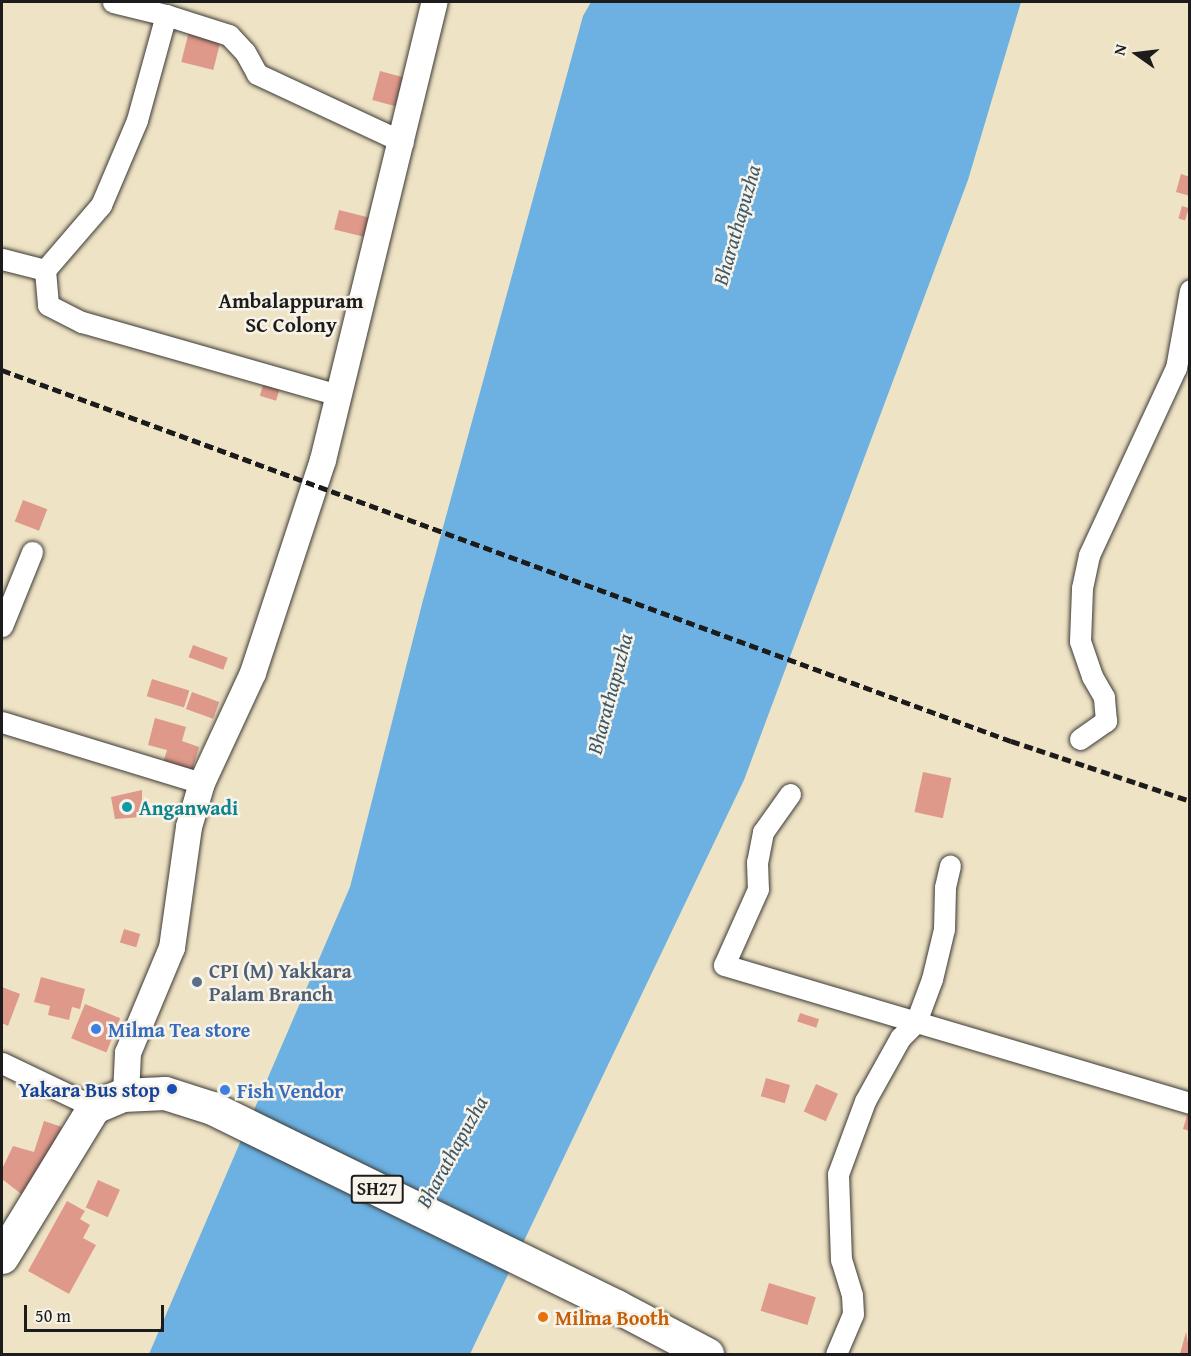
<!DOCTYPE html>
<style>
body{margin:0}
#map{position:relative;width:1191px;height:1356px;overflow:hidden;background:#efe3c5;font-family:"Gentium Book Plus",serif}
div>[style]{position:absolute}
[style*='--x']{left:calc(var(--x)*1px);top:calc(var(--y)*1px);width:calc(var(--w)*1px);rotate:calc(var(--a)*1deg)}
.water>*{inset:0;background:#6cb1e2}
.building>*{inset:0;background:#de998b;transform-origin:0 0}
.roads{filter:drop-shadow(0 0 2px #3c3a35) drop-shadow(0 0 2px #3c3a35)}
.minor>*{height:21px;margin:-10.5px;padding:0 10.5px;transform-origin:10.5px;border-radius:10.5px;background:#fff}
.tertiary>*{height:26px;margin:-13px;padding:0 13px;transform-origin:13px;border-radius:13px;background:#fff}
.primary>*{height:33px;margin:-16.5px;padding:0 16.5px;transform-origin:16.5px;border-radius:16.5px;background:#fff}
.rail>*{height:4.5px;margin-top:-2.25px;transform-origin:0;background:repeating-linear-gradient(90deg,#1c1c1c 0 9px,transparent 0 13.5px)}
.dots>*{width:16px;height:16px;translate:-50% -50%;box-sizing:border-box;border:3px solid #f7f3e8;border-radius:50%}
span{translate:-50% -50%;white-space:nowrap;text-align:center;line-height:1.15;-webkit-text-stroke:5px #f7f3e8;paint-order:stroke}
.shield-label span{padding:2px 4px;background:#f7f3e8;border:2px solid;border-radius:4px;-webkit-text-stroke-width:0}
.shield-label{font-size:18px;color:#1c1c1c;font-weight:700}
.culture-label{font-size:20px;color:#0d838f;font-weight:700}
.left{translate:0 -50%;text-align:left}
.service-label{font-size:20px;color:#4e5e75;font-weight:700}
.shop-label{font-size:20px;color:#366cbe;font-weight:700}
.transit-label{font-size:20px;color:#164399;font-weight:700}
.right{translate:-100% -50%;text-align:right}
.food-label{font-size:20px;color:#c56008;font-weight:700}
.water-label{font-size:21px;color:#3c586b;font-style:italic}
.neighbourhood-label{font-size:21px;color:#1c1c1c;font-weight:700}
.frame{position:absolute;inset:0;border:3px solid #1c1c1c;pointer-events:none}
.north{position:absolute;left:1107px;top:24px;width:60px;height:60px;-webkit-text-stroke:4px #f7f3e8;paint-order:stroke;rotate:284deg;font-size:16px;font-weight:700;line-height:24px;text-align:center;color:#1c1c1c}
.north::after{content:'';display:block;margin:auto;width:21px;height:27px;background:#1c1c1c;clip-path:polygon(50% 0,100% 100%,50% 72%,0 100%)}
.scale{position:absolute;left:24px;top:1305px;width:140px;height:27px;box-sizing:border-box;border:3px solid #1c1c1c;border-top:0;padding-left:8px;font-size:18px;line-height:21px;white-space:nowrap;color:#1c1c1c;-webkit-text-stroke:4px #f7f3e8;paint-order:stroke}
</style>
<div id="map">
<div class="water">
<div style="clip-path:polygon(591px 2px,1021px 2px,968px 180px,744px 780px,470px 1354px,149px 1354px,350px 887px,422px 604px,583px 16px)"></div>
</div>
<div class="building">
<div style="left:190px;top:27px;width:33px;height:36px;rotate:14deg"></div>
<div style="left:380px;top:71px;width:24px;height:30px;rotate:15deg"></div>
<div style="clip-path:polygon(1181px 174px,1190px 177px,1190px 196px,1176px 192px)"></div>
<div style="left:1182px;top:206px;width:7px;height:13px;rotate:16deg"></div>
<div style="left:339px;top:210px;width:40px;height:20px;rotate:14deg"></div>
<div style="left:268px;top:369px;width:17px;height:28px;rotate:17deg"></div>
<div style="left:23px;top:500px;width:26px;height:23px;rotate:21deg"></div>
<div style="left:193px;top:645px;width:37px;height:13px;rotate:20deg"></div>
<div style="left:152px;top:679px;width:39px;height:18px;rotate:17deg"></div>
<div style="left:192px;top:692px;width:29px;height:18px;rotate:20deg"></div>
<div style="clip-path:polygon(155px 718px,186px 727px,182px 741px,199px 747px,192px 771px,163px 763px,167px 750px,148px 745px)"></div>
<div style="left:923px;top:772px;width:29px;height:41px;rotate:12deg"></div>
<div style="clip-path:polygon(142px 790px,142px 817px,115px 819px,111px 797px)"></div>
<div style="left:124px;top:929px;width:17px;height:14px;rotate:17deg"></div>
<div style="clip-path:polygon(41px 977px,85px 989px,80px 1009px,72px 1007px,69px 1020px,48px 1015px,50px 1006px,34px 1002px)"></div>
<div style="clip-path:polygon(2px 987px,20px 994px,8px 1026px,2px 1023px)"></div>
<div style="left:85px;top:1004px;width:38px;height:37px;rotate:22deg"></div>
<div style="left:800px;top:1013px;width:20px;height:9px;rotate:18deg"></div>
<div style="left:766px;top:1078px;width:25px;height:19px;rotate:16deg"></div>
<div style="left:816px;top:1084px;width:24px;height:30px;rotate:24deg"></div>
<div style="clip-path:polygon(1189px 1109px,1190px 1109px,1190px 1131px,1183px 1129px)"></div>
<div style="clip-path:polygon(44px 1121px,62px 1127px,25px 1197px,2px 1179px,2px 1169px,13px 1146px,34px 1152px)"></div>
<div style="left:98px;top:1180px;width:24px;height:30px;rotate:24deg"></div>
<div style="clip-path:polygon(67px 1201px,85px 1211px,80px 1219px,90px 1225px,83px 1238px,96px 1245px,69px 1294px,28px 1271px)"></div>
<div style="left:769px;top:1283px;width:49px;height:29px;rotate:17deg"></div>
<div style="clip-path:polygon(1186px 1332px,1190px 1354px,1180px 1354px)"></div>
</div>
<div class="roads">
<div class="minor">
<div style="--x:113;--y:2;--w:55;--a:13.8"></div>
<div style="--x:2;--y:259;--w:44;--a:14.3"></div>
<div style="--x:45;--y:270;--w:35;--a:85"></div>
<div style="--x:48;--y:305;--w:38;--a:27"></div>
<div style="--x:82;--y:322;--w:267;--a:15.9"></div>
<div style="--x:45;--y:270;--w:86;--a:-49.3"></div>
<div style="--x:101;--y:205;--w:92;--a:-67"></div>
<div style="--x:137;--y:120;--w:109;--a:-74.6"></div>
<div style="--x:166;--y:15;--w:66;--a:17.6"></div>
<div style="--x:229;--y:35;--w:23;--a:47"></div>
<div style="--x:245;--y:52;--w:25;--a:61"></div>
<div style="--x:257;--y:74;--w:161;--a:25"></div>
<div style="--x:2;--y:626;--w:80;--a:-67.9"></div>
<div style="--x:2;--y:722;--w:209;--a:17"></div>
<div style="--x:1080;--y:739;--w:32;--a:-35"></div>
<div style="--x:1106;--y:721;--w:24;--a:-95"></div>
<div style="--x:1104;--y:697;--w:24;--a:-120"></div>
<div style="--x:1092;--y:676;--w:37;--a:-109"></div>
<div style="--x:1080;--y:641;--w:53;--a:-87.8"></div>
<div style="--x:1082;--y:588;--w:34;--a:-78"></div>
<div style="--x:1089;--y:555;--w:206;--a:-65.1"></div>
<div style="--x:1176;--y:368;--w:79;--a:-79.8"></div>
<div style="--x:790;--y:794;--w:47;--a:125.4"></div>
<div style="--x:763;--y:832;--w:31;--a:101"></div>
<div style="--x:757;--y:862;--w:27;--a:88"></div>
<div style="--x:758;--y:889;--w:83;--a:114.1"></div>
<div style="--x:724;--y:965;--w:486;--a:16.5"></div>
<div style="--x:2;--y:1063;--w:102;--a:25.6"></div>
<div style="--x:836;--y:1354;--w:43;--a:-67"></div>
<div style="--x:853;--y:1314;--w:19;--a:-93"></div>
<div style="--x:852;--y:1295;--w:37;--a:-107"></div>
<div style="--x:841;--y:1260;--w:86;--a:-92"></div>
<div style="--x:838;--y:1174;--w:78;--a:-69.7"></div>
<div style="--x:865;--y:1101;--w:72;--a:-60.9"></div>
<div style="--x:900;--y:1038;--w:23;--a:-45"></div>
<div style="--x:916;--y:1022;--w:46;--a:-69.6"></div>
<div style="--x:932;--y:979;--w:51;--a:-76.5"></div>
<div style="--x:944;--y:929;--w:42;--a:-88.6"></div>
<div style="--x:945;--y:887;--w:22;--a:-77"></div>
</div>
<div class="tertiary">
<div style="--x:126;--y:1095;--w:42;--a:-87.3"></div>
<div style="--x:128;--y:1053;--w:114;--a:-67.3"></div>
<div style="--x:172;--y:948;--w:122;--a:-82"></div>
<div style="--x:189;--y:827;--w:46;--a:-73.5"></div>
<div style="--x:202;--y:783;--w:121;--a:-65.1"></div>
<div style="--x:253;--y:673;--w:224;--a:-71.8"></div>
<div style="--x:323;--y:460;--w:471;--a:-76.3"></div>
</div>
<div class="primary">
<div style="--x:2;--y:1257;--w:176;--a:-58.5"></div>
<div style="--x:94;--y:1107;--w:30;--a:-23"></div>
<div style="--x:122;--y:1095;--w:43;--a:-2.7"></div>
<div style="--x:165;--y:1093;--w:49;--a:17.7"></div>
<div style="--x:212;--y:1108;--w:450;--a:26.1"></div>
<div style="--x:616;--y:1306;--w:103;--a:27.8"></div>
</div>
</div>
<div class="rail">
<div style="--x:2;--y:370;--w:1075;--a:20.19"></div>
<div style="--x:1011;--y:741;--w:189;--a:18.5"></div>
</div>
<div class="dots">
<div style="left:127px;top:807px;background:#0f9aa8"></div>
<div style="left:197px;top:982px;background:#5c6f8a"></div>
<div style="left:96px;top:1029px;background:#3f7fe0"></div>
<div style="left:172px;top:1089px;background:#1a4fb4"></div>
<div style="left:225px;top:1090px;background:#3f7fe0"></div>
<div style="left:543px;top:1317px;background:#e8710a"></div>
</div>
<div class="shield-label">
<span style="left:377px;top:1189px">SH27</span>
</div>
<div class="culture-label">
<span class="left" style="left:139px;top:807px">Anganwadi</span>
</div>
<div class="service-label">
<span class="left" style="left:209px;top:982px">CPI (M) Yakkara<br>Palam Branch</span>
</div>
<div class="shop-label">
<span class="left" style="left:108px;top:1029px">Milma Tea store</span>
<span class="left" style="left:237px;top:1090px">Fish Vendor</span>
</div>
<div class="transit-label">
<span class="right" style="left:160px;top:1089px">Yakara Bus stop</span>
</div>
<div class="food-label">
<span class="left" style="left:555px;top:1317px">Milma Booth</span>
</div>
<div class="water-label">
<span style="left:737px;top:225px;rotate:-74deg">Bharathapuzha</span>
<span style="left:610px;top:694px;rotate:-75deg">Bharathapuzha</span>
<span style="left:452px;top:1152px;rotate:-61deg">Bharathapuzha</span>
</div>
<div class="neighbourhood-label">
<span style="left:291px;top:313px">Ambalappuram<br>SC Colony</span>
</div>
<div class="frame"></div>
<div class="north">N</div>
<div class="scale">50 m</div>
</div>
